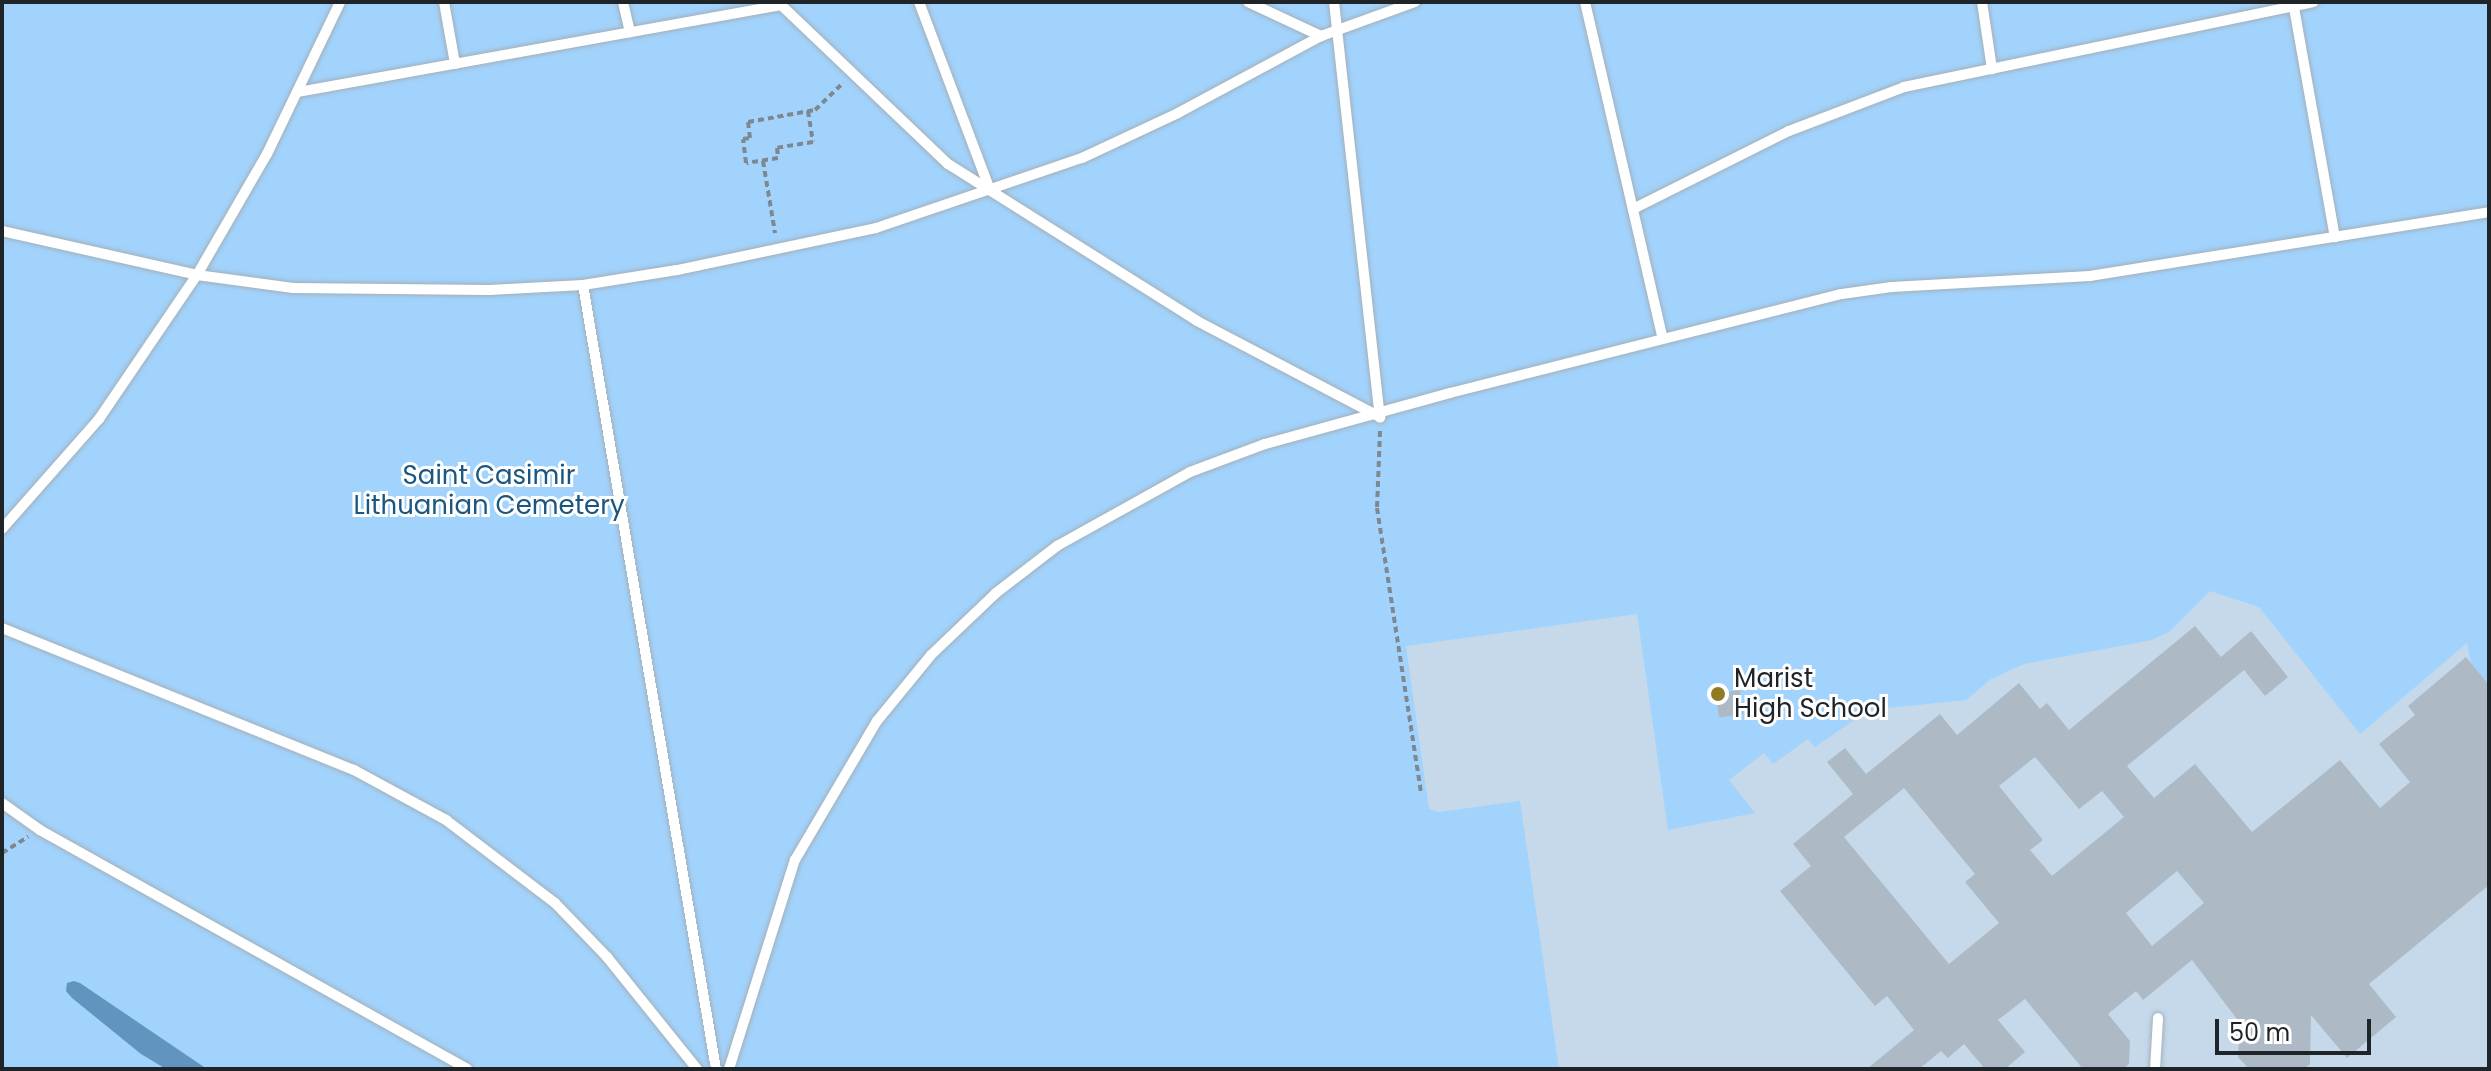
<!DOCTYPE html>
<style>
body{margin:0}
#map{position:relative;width:2491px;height:1071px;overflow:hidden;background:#d6e4f0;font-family:Poppins,sans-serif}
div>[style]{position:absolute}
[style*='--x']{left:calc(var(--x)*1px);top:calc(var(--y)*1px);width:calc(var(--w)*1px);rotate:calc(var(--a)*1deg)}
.built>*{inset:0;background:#c5d9ea}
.green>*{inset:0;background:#a2d3fc}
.water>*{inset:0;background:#6195bf}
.building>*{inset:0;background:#adbac6;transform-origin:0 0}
.path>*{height:4px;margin-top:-2px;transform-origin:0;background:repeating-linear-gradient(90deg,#7e8891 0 6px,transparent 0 10px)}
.roads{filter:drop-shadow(0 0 2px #a2b0bb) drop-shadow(0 0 2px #a2b0bb)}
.lane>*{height:10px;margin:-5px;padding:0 5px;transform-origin:5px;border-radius:5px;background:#fff}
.dots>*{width:22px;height:22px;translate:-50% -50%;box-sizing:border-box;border:4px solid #fff;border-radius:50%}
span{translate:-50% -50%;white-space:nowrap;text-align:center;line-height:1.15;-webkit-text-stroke:6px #fff;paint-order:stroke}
.park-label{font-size:26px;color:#1b5680}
.poi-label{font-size:26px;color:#1f2429}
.left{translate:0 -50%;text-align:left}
.frame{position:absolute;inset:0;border:4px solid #1f2429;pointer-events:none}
.scale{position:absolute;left:2215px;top:1019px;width:156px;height:36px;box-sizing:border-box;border:4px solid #1f2429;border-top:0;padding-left:10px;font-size:24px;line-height:28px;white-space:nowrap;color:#1f2429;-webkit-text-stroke:6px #fff;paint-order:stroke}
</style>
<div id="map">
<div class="built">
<div style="clip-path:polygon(2489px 325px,2489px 1069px,764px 1069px,879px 783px)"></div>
</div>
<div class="green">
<div style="clip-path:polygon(2px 2px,2489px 2px,2489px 685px,2471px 663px,2467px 643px,2360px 734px,2259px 607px,2210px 591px,2169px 632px,2152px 640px,2024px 664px,1991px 679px,1966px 700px,1869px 710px,1815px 747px,1808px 739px,1773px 764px,1764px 753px,1729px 780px,1755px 813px,1668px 830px,1637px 614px,1406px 646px,1429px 809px,1439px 812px,1520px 801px,1559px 1069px,2px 1069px)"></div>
</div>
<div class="water">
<div style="clip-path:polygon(74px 981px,80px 983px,207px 1069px,166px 1069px,141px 1054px,72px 998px,66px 991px,67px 983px)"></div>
</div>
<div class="building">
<div style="clip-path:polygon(evenodd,2195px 626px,2221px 657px,2251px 631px,2288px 677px,2265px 696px,2244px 670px,2127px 766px,2154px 798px,2195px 764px,2252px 832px,2340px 760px,2380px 808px,2410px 782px,2379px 744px,2415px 715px,2408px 706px,2466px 657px,2489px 685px,2489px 885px,2369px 984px,2396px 1017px,2347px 1058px,2311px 1015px,2310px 1064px,2304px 1069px,2249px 1069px,2238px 1057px,2240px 1023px,2192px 960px,2143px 1000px,2136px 991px,2108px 1014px,2130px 1041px,2129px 1064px,2123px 1069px,2083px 1069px,2025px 999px,1998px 1020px,2025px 1052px,2005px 1069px,1985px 1069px,1964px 1044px,1948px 1058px,1941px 1051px,1919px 1069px,1867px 1069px,1914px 1030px,1887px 996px,1875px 1006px,1780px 891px,1811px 866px,1793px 844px,1853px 794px,1827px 762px,1845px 748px,1866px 774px,1940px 714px,1957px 735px,2019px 683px,2040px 709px,2047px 703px,2069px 730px,2195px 626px,2035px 757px,2079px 809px,2102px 791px,2124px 817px,2052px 876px,2030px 850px,2043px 840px,1999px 786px,2035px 757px,2195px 626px,1904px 788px,1975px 874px,1965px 882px,1999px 923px,1949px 964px,1844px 837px,1904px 788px,2195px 626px,2177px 871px,2204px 903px,2152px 946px,2126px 913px,2177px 871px)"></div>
<div style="left:1740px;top:690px;width:24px;height:25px;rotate:81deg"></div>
</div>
<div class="path">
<div style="--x:808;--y:111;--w:31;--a:81"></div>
<div style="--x:813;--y:142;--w:36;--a:171"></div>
<div style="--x:777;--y:148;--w:10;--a:84"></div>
<div style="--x:778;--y:158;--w:32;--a:171"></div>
<div style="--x:746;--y:163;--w:24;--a:-97"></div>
<div style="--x:743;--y:139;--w:7;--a:-8"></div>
<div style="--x:750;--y:138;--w:16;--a:-97"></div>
<div style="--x:748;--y:122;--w:68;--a:-10.2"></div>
<div style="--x:815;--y:110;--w:40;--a:-44"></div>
<div style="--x:763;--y:161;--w:73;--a:80.5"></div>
<div style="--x:1380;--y:431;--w:77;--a:92.2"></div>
<div style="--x:1377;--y:508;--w:288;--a:81.2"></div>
<div style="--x:2;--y:853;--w:31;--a:-32"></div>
</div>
<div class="roads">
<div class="lane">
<div style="--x:444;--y:2;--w:63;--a:79.9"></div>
<div style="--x:623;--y:2;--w:31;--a:77"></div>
<div style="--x:778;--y:2;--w:235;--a:43.6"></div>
<div style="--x:948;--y:164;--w:294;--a:32.2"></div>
<div style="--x:1197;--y:321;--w:207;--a:27.7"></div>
<div style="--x:919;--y:2;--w:201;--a:69.3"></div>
<div style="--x:1248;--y:2;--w:81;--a:25"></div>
<div style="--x:1334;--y:2;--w:418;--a:83.7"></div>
<div style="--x:1585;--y:2;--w:343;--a:77"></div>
<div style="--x:1982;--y:2;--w:68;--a:81.5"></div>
<div style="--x:2293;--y:2;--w:239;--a:79.9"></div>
<div style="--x:298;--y:92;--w:490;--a:-10.2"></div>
<div style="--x:1633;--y:209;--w:174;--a:-26.6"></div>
<div style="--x:1789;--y:131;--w:123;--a:-20.9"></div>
<div style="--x:1904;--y:87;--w:418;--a:-11.7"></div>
<div style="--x:2;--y:231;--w:200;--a:12.7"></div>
<div style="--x:197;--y:275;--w:97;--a:7.7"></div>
<div style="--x:293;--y:288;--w:196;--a:0.6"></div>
<div style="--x:489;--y:290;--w:94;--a:-3"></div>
<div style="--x:583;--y:285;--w:95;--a:-9.1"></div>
<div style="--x:677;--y:270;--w:203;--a:-11.9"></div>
<div style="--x:876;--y:228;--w:218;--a:-18.8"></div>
<div style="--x:1082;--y:158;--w:106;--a:-25.1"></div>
<div style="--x:1178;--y:113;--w:162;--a:-28.3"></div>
<div style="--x:1321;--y:36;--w:100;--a:-19.9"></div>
<div style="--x:583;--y:285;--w:795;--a:80.37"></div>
<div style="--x:2;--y:529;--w:147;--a:-48.6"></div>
<div style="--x:99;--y:419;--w:174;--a:-55.8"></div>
<div style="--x:197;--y:275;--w:140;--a:-60"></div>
<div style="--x:267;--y:154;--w:169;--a:-64.3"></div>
<div style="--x:2;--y:628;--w:380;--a:22"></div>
<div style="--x:354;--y:770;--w:105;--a:28.5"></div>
<div style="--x:446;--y:820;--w:137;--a:37.3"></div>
<div style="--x:555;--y:903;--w:75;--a:46.1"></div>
<div style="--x:607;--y:957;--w:144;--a:51.2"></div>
<div style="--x:2;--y:803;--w:47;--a:35.4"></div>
<div style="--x:40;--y:830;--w:489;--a:29.2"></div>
<div style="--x:729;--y:1069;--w:219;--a:-72.5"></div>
<div style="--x:795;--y:860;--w:161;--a:-59.5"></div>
<div style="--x:877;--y:721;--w:85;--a:-50.7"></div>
<div style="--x:931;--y:655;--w:90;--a:-43.6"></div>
<div style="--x:996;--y:593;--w:77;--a:-37.6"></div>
<div style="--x:1057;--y:546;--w:152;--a:-29.1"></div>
<div style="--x:1190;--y:472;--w:80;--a:-20.5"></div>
<div style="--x:1265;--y:444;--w:192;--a:-15.4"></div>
<div style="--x:1450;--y:393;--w:404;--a:-14.2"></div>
<div style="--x:1842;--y:294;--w:50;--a:-8"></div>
<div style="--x:1892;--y:287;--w:198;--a:-3.2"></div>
<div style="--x:2090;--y:276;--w:404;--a:-9.1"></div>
<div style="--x:2155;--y:1069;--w:51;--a:-86.6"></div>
</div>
</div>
<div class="dots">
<div style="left:1718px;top:694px;background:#917a21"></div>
</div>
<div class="park-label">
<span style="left:489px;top:491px">Saint Casimir<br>Lithuanian Cemetery</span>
</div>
<div class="poi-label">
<span class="left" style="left:1734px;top:694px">Marist<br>High School</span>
</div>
<div class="frame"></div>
<div class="scale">50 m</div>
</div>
